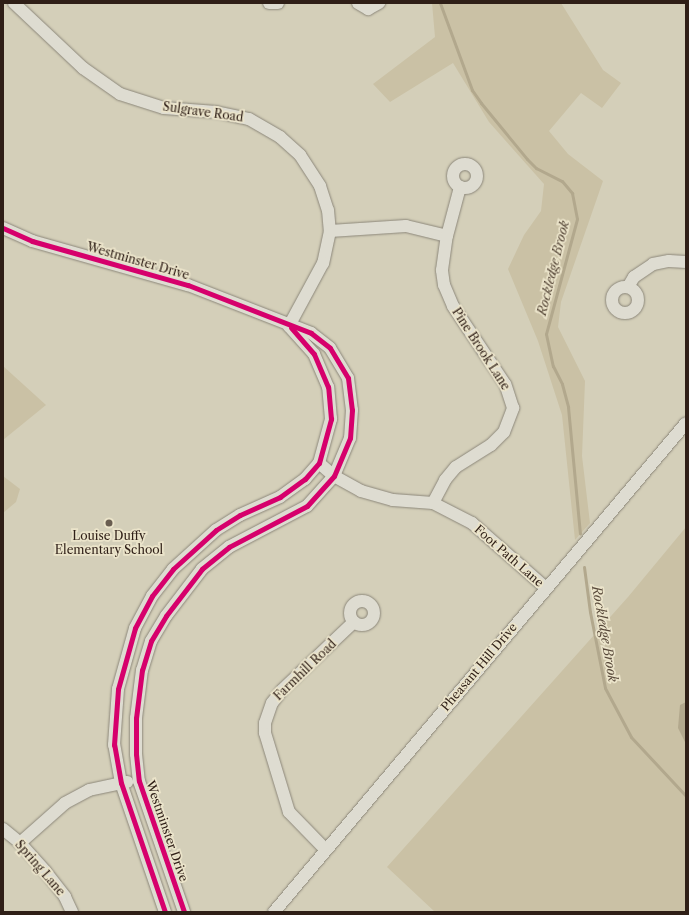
<!DOCTYPE html>
<style>
body{margin:0}
#map{position:relative;width:689px;height:915px;overflow:hidden;background:#d4cfb9;font-family:"Libre Caslon Text",serif}
div>[style]{position:absolute}
[style*='--x']{left:calc(var(--x)*1px);top:calc(var(--y)*1px);width:calc(var(--w)*1px);rotate:calc(var(--a)*1deg)}
.green>*{inset:0;background:#cac1a5}
.water>*{inset:0;background:#b2a88d}
.stream>*{height:3px;margin:-1.5px;padding:0 1.5px;transform-origin:1.5px;border-radius:1.5px;background:#b2a88d}
.roads{filter:drop-shadow(0 0 1px #8c877a) drop-shadow(0 0 1px #8c877a)}
.minor>*{height:12px;margin:-6px;padding:0 6px;transform-origin:6px;border-radius:6px;background:#dedcd1}
.minor>.ring{margin:-6px;padding:0;box-sizing:content-box;background:none;border:12px solid #dedcd1;border-radius:50%}
.cycleway>*{height:5px;margin:-2.5px;padding:0 2.5px;transform-origin:2.5px;border-radius:2.5px;background:#d6006c}
.dots>*{width:11px;height:11px;translate:-50% -50%;box-sizing:border-box;border:2px solid #ebe4ca;border-radius:50%}
span{translate:-50% -50%;white-space:nowrap;text-align:center;line-height:1.15;-webkit-text-stroke:3.5px #ebe4ca;paint-order:stroke}
.street-label{font-size:12px;color:#2f1f17}
.poi-label{font-size:12px;color:#2f1f17}
.water-label{font-size:13px;color:#58493a;font-style:italic}
.frame{position:absolute;inset:0;border:4px solid #2f1f17;pointer-events:none}
</style>
<div id="map">
<div class="green">
<div style="clip-path:polygon(432px 3px,561px 3px,603px 70px,621px 83px,602px 108px,581px 93px,549px 131px,568px 154px,603px 181px,561px 302px,558px 327px,585px 381px,582px 456px,590px 523px,575px 540px,562px 415px,538px 341px,508px 269px,524px 235px,541px 211px,544px 184px,489px 122px,453px 63px,390px 102px,373px 84px,435px 37px)"></div>
<div style="clip-path:polygon(3px 366px,46px 405px,3px 440px)"></div>
<div style="clip-path:polygon(3px 476px,20px 489px,16px 502px,3px 513px)"></div>
<div style="clip-path:polygon(686px 527px,686px 912px,435px 912px,387px 867px,628px 597px)"></div>
</div>
<div class="water">
<div style="clip-path:polygon(686px 702px,686px 744px,678px 728px,680px 705px)"></div>
</div>
<div class="stream">
<div style="--x:440;--y:3;--w:93;--a:69.8"></div>
<div style="--x:472;--y:90;--w:16;--a:55"></div>
<div style="--x:481;--y:103;--w:72;--a:50.6"></div>
<div style="--x:527;--y:159;--w:13;--a:45"></div>
<div style="--x:536;--y:168;--w:29;--a:27"></div>
<div style="--x:562;--y:181;--w:16;--a:50"></div>
<div style="--x:572;--y:193;--w:26;--a:79"></div>
<div style="--x:577;--y:219;--w:119;--a:105.1"></div>
<div style="--x:546;--y:334;--w:33;--a:78"></div>
<div style="--x:553;--y:366;--w:20;--a:63"></div>
<div style="--x:562;--y:384;--w:24;--a:75"></div>
<div style="--x:568;--y:407;--w:127;--a:84.6"></div>
<div style="--x:584;--y:567;--w:45;--a:82.4"></div>
<div style="--x:590;--y:612;--w:77;--a:78.8"></div>
<div style="--x:605;--y:688;--w:55;--a:62"></div>
<div style="--x:631;--y:737;--w:81;--a:47"></div>
</div>
<div class="roads">
<div class="minor">
<div style="--x:14;--y:3;--w:95;--a:43.3"></div>
<div style="--x:83;--y:68;--w:45;--a:35.1"></div>
<div style="--x:120;--y:94;--w:46;--a:17.7"></div>
<div style="--x:164;--y:108;--w:52;--a:4.4"></div>
<div style="--x:216;--y:112;--w:34;--a:12"></div>
<div style="--x:249;--y:119;--w:36;--a:30"></div>
<div style="--x:280;--y:137;--w:27;--a:42"></div>
<div style="--x:300;--y:155;--w:37;--a:57"></div>
<div style="--x:320;--y:186;--w:25;--a:72"></div>
<div style="--x:328;--y:210;--w:21;--a:85"></div>
<div style="--x:330;--y:231;--w:33;--a:102"></div>
<div style="--x:323;--y:263;--w:72;--a:118.4"></div>
<div style="--x:269;--y:3;--w:9;--a:0"></div>
<div style="--x:358;--y:3;--w:12;--a:31"></div>
<div style="--x:368;--y:9;--w:13;--a:-29"></div>
<div class="ring" style="left:453px;top:164px;width:12px;height:12px"></div>
<div style="--x:3;--y:228;--w:32;--a:24"></div>
<div style="--x:32;--y:241;--w:162;--a:15.8"></div>
<div style="--x:188;--y:285;--w:132;--a:21.3"></div>
<div style="--x:311;--y:333;--w:24;--a:38"></div>
<div style="--x:330;--y:348;--w:35;--a:59"></div>
<div style="--x:348;--y:378;--w:32;--a:83"></div>
<div style="--x:352;--y:410;--w:28;--a:94"></div>
<div style="--x:350;--y:438;--w:41;--a:112.8"></div>
<div style="--x:334;--y:476;--w:40;--a:132"></div>
<div style="--x:307;--y:506;--w:88;--a:152.3"></div>
<div style="--x:229;--y:547;--w:35;--a:141"></div>
<div style="--x:202;--y:569;--w:59;--a:127.5"></div>
<div style="--x:166;--y:616;--w:29;--a:121"></div>
<div style="--x:151;--y:641;--w:30;--a:107"></div>
<div style="--x:142;--y:670;--w:48;--a:97.1"></div>
<div style="--x:136;--y:718;--w:36;--a:90"></div>
<div style="--x:136;--y:754;--w:27;--a:84"></div>
<div style="--x:139;--y:781;--w:139;--a:71"></div>
<div style="--x:330;--y:231;--w:76;--a:-3.8"></div>
<div style="--x:406;--y:226;--w:42;--a:13.7"></div>
<div style="--x:628;--y:287;--w:12;--a:-59"></div>
<div style="--x:634;--y:277;--w:23;--a:-34"></div>
<div style="--x:653;--y:264;--w:16;--a:-11"></div>
<div style="--x:669;--y:261;--w:17;--a:3"></div>
<div class="ring" style="left:612px;top:287px;width:14px;height:14px"></div>
<div style="--x:319;--y:463;--w:20;--a:41"></div>
<div style="--x:334;--y:476;--w:31;--a:29"></div>
<div style="--x:361;--y:491;--w:33;--a:16"></div>
<div style="--x:393;--y:500;--w:40;--a:4.3"></div>
<div style="--x:433;--y:503;--w:44;--a:27.1"></div>
<div style="--x:472;--y:523;--w:98;--a:41.3"></div>
<div style="--x:433;--y:503;--w:26;--a:-62"></div>
<div style="--x:445;--y:480;--w:17;--a:-50"></div>
<div style="--x:456;--y:467;--w:41;--a:-32.2"></div>
<div style="--x:491;--y:445;--w:18;--a:-45"></div>
<div style="--x:504;--y:432;--w:26;--a:-69"></div>
<div style="--x:513;--y:408;--w:25;--a:-108"></div>
<div style="--x:505;--y:384;--w:94;--a:-123.7"></div>
<div style="--x:453;--y:306;--w:23;--a:-113"></div>
<div style="--x:444;--y:285;--w:15;--a:-98"></div>
<div style="--x:442;--y:270;--w:34;--a:-82"></div>
<div style="--x:447;--y:236;--w:51;--a:-75.1"></div>
<div class="ring" style="left:350px;top:601px;width:12px;height:12px"></div>
<div style="--x:3;--y:829;--w:22;--a:39"></div>
<div style="--x:20;--y:843;--w:38;--a:48"></div>
<div style="--x:45;--y:871;--w:33;--a:52"></div>
<div style="--x:65;--y:897;--w:17;--a:65"></div>
<div style="--x:20;--y:843;--w:60;--a:-41.6"></div>
<div style="--x:65;--y:803;--w:27;--a:-28"></div>
<div style="--x:89;--y:790;--w:39;--a:-12"></div>
<div style="--x:325;--y:849;--w:52;--a:-134.2"></div>
<div style="--x:289;--y:812;--w:83;--a:-106.9"></div>
<div style="--x:265;--y:733;--w:10;--a:-90"></div>
<div style="--x:265;--y:723;--w:21;--a:-71"></div>
<div style="--x:272;--y:703;--w:16;--a:-52"></div>
<div style="--x:282;--y:690;--w:99;--a:-43.4"></div>
<div style="--x:165;--y:912;--w:136;--a:-108.8"></div>
<div style="--x:121;--y:783;--w:39;--a:-100"></div>
<div style="--x:114;--y:745;--w:56;--a:-85.9"></div>
<div style="--x:118;--y:689;--w:63;--a:-74.4"></div>
<div style="--x:135;--y:628;--w:36;--a:-62"></div>
<div style="--x:152;--y:596;--w:34;--a:-52"></div>
<div style="--x:173;--y:569;--w:58;--a:-42.2"></div>
<div style="--x:216;--y:530;--w:28;--a:-32"></div>
<div style="--x:240;--y:515;--w:44;--a:-24.2"></div>
<div style="--x:280;--y:497;--w:31;--a:-36"></div>
<div style="--x:305;--y:479;--w:21;--a:-49"></div>
<div style="--x:319;--y:463;--w:46;--a:-74.7"></div>
<div style="--x:331;--y:419;--w:32;--a:-95"></div>
<div style="--x:328;--y:387;--w:36;--a:-113"></div>
<div style="--x:314;--y:354;--w:36;--a:-132"></div>
<div style="--x:274;--y:912;--w:639;--a:-49.88"></div>
</div>
</div>
<div class="cycleway">
<div style="--x:3;--y:228;--w:32;--a:24"></div>
<div style="--x:32;--y:241;--w:162;--a:15.8"></div>
<div style="--x:188;--y:285;--w:132;--a:21.3"></div>
<div style="--x:311;--y:333;--w:24;--a:38"></div>
<div style="--x:330;--y:348;--w:35;--a:59"></div>
<div style="--x:348;--y:378;--w:32;--a:83"></div>
<div style="--x:352;--y:410;--w:28;--a:94"></div>
<div style="--x:350;--y:438;--w:41;--a:112.8"></div>
<div style="--x:334;--y:476;--w:40;--a:132"></div>
<div style="--x:307;--y:506;--w:88;--a:152.3"></div>
<div style="--x:229;--y:547;--w:35;--a:141"></div>
<div style="--x:202;--y:569;--w:59;--a:127.5"></div>
<div style="--x:166;--y:616;--w:29;--a:121"></div>
<div style="--x:151;--y:641;--w:30;--a:107"></div>
<div style="--x:142;--y:670;--w:48;--a:97.1"></div>
<div style="--x:136;--y:718;--w:36;--a:90"></div>
<div style="--x:136;--y:754;--w:27;--a:84"></div>
<div style="--x:139;--y:781;--w:139;--a:71"></div>
<div style="--x:165;--y:912;--w:136;--a:-108.8"></div>
<div style="--x:121;--y:783;--w:39;--a:-100"></div>
<div style="--x:114;--y:745;--w:56;--a:-85.9"></div>
<div style="--x:118;--y:689;--w:63;--a:-74.4"></div>
<div style="--x:135;--y:628;--w:36;--a:-62"></div>
<div style="--x:152;--y:596;--w:34;--a:-52"></div>
<div style="--x:173;--y:569;--w:58;--a:-42.2"></div>
<div style="--x:216;--y:530;--w:28;--a:-32"></div>
<div style="--x:240;--y:515;--w:44;--a:-24.2"></div>
<div style="--x:280;--y:497;--w:31;--a:-36"></div>
<div style="--x:305;--y:479;--w:21;--a:-49"></div>
<div style="--x:319;--y:463;--w:46;--a:-74.7"></div>
<div style="--x:331;--y:419;--w:32;--a:-95"></div>
<div style="--x:328;--y:387;--w:36;--a:-113"></div>
<div style="--x:314;--y:354;--w:35;--a:-131"></div>
</div>
<div class="dots">
<div style="left:109px;top:523px;background:#695d50"></div>
</div>
<div class="street-label">
<span style="left:203px;top:112px;rotate:8deg">Sulgrave Road</span>
<span style="left:138px;top:261px;rotate:16deg">Westminster Drive</span>
<span style="left:481px;top:349px;rotate:57deg">Pine Brook Lane</span>
<span style="left:509px;top:556px;rotate:41deg">Foot Path Lane</span>
<span style="left:479px;top:667px;rotate:-50deg">Pheasant Hill Drive</span>
<span style="left:305px;top:670px;rotate:-44deg">Farmhill Road</span>
<span style="left:167px;top:831px;rotate:71deg">Westminster Drive</span>
<span style="left:40px;top:868px;rotate:49deg">Spring Lane</span>
</div>
<div class="poi-label">
<span style="left:109px;top:543px">Louise Duffy<br>Elementary School</span>
</div>
<div class="water-label">
<span style="left:553px;top:268px;rotate:-76deg">Rockledge Brook</span>
<span style="left:605px;top:634px;rotate:80deg">Rockledge Brook</span>
</div>
<div class="frame"></div>
</div>
